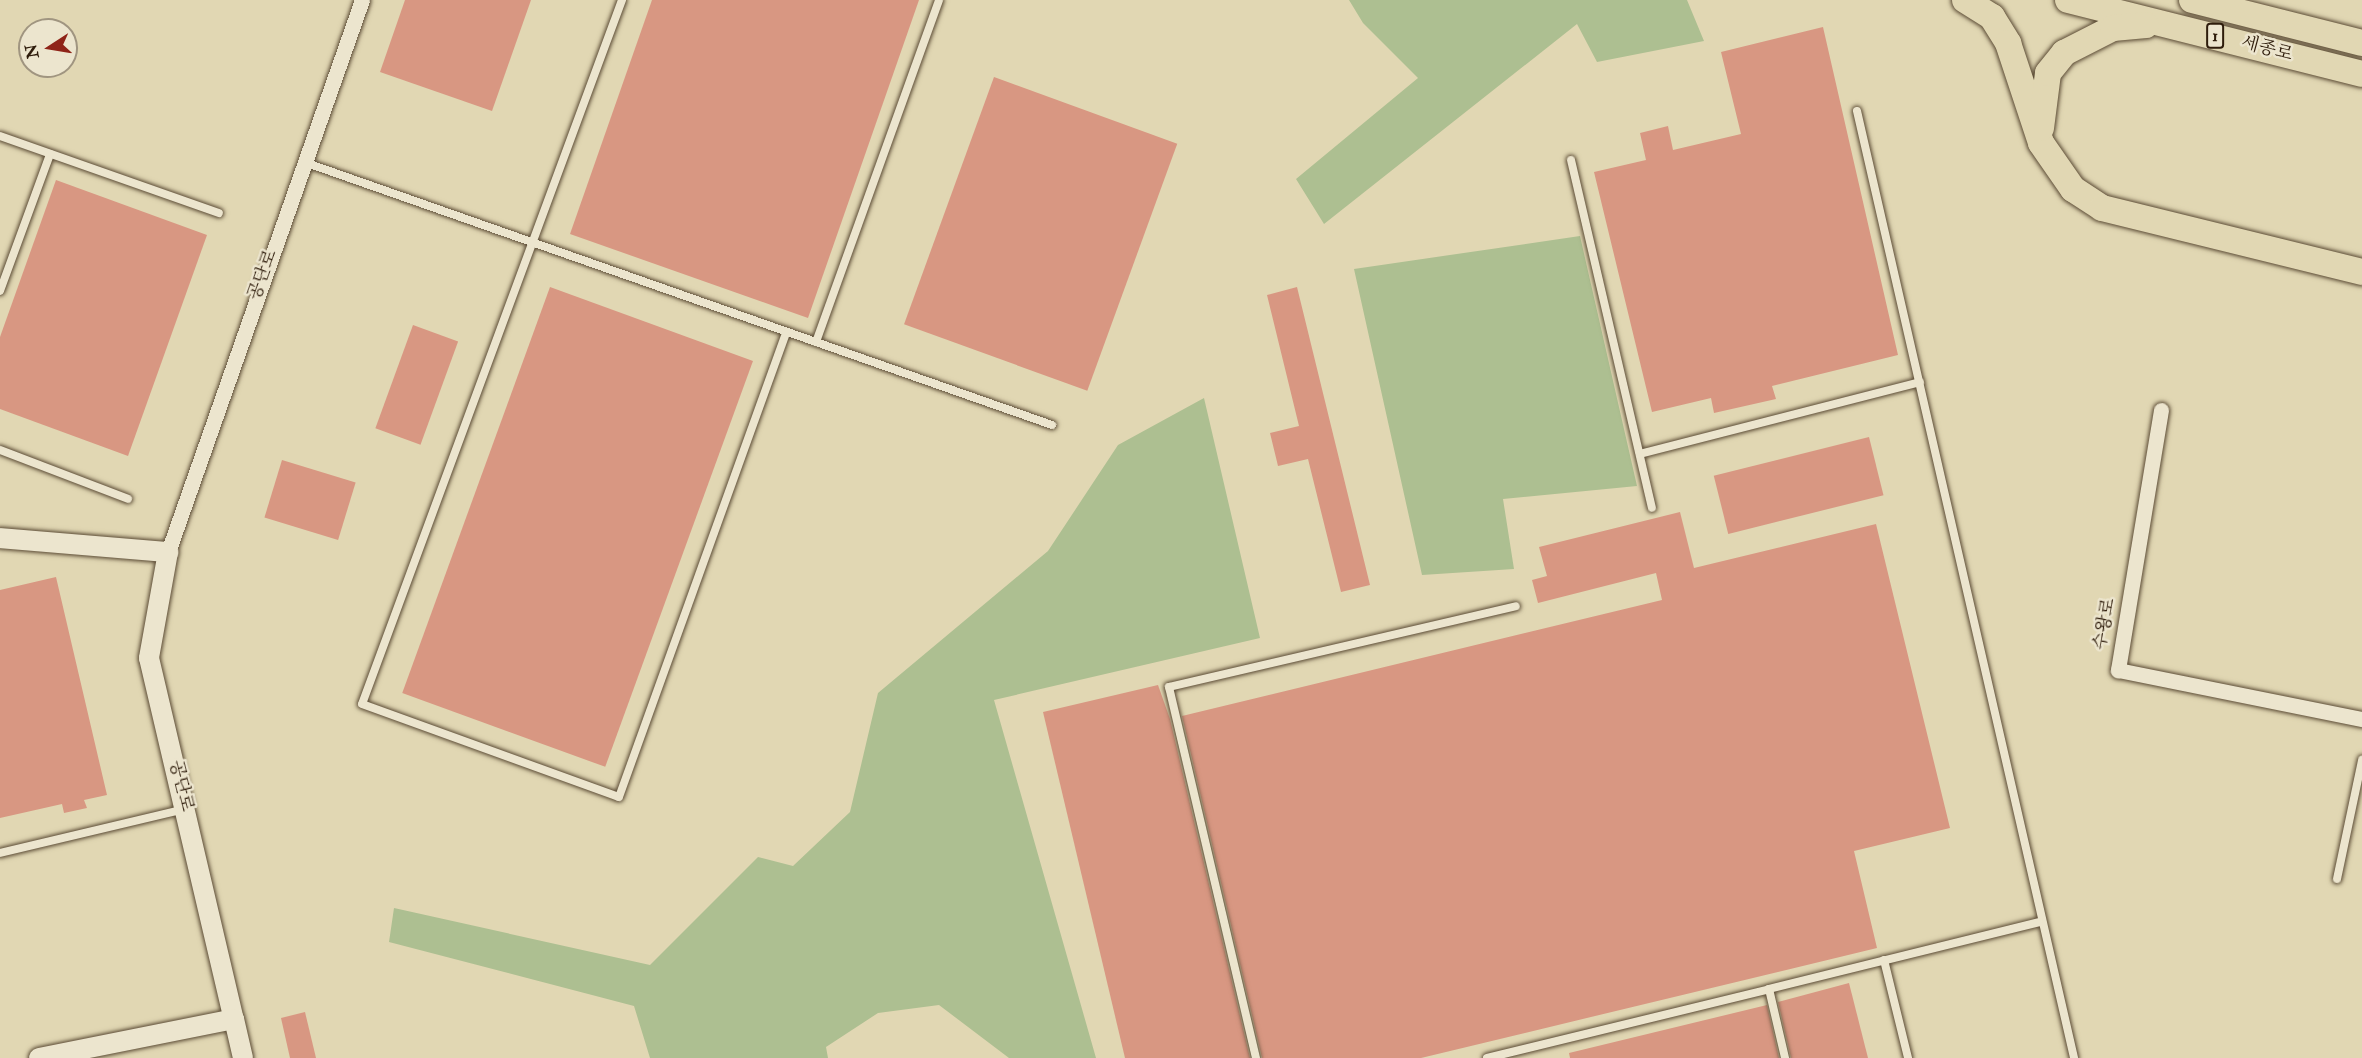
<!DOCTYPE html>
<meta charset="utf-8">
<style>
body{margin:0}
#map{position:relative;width:2362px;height:1058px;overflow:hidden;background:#e1d7b3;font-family:"IM FELL Double Pica","Noto Serif KR",serif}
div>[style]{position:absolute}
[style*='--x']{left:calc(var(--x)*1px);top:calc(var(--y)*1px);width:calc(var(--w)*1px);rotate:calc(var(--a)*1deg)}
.green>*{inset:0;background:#adbf91}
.building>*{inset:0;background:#d89782;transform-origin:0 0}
.roads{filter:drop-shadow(0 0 2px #5b4b35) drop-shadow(0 0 2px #5b4b35)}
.service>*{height:8px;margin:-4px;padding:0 4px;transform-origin:4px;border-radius:4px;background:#ece5ce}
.minor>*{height:15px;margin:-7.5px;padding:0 7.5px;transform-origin:7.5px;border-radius:7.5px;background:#ece5ce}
.tertiary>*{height:20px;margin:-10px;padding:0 10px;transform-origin:10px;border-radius:10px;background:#ece5ce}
.trunk>*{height:26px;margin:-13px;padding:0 13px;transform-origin:13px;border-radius:13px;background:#e1d7b3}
span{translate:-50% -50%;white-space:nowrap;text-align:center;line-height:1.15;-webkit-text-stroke:5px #ece5ce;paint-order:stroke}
.shield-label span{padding:2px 4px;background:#ece5ce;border:2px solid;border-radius:4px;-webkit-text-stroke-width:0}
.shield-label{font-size:16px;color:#2e1c0b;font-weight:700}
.street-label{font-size:18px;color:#2e1c0b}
.north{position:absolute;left:18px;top:18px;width:60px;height:60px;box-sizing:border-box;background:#ece5ce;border:2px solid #a09580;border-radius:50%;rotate:258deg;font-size:16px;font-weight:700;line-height:24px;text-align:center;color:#2e1c0b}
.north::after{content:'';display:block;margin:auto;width:21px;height:27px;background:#8f2418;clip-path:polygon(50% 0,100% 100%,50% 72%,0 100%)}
</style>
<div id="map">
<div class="green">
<div style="clip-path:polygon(1349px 0,1687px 0,1704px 41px,1597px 62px,1577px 24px,1324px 224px,1296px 179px,1418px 78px,1363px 23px)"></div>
<div style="clip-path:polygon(1580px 236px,1637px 486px,1503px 499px,1514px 569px,1422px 575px,1354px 269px)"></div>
<div style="clip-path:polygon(1204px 398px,1260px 638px,994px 700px,1096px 1058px,1009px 1058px,939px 1005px,878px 1013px,826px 1047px,828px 1058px,650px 1058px,634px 1006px,389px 942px,394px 908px,650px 965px,758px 857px,793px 866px,850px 812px,878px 693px,1048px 551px,1118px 445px)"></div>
</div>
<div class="building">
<div style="clip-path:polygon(405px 0,531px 0,492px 111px,380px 72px)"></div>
<div style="clip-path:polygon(652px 0,919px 0,808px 318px,570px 234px)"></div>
<div style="clip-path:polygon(1823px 27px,1898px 355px,1772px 386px,1776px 399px,1714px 413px,1711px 398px,1652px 412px,1594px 172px,1646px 160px,1640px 133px,1668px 126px,1673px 150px,1741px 134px,1721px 52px)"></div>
<div style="left:994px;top:77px;width:195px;height:263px;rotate:20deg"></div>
<div style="clip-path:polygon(56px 180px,207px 235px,128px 456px,0 409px,0 337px)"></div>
<div style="left:550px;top:287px;width:216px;height:432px;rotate:20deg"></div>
<div style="clip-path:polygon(1297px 287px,1370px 585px,1341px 592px,1308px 459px,1278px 466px,1270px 433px,1299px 426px,1267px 295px)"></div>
<div style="left:413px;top:325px;width:48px;height:110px;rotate:20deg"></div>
<div style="left:1869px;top:437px;width:60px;height:160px;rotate:76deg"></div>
<div style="left:282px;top:460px;width:77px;height:60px;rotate:17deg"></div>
<div style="clip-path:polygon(1680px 512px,1694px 568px,1876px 524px,1950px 828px,1854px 851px,1877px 948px,1421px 1058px,1262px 1058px,1182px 716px,1662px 600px,1656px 573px,1538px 603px,1532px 580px,1547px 576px,1539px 547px)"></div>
<div style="clip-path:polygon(56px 577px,107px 795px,84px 800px,87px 808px,64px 813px,62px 804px,0 818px,0 590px)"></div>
<div style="clip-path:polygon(1158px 685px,1170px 719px,1250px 1058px,1125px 1058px,1043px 712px)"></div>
<div style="clip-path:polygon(1849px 983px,1868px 1058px,1791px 1058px,1778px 1002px)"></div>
<div style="clip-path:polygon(1767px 1005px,1779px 1058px,1570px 1058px,1569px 1053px)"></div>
<div style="clip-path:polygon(305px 1012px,316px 1058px,290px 1058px,281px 1018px)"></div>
</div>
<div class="roads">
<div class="service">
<div style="--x:622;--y:0;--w:750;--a:110.27"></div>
<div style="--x:362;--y:704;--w:273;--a:19.9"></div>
<div style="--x:619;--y:797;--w:494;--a:-70.2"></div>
<div style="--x:1857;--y:111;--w:972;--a:77.09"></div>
<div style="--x:0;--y:136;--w:232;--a:19.4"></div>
<div style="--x:1571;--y:160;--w:357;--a:76.9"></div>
<div style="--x:304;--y:162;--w:793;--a:19.37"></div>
<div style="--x:0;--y:291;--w:146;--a:-69.9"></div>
<div style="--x:816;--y:342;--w:363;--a:-70.2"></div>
<div style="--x:0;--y:450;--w:137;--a:20.9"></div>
<div style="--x:1640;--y:454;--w:289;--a:-14.4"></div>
<div style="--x:0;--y:853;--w:190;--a:-13.4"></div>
<div style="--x:2337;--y:879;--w:122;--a:-78.1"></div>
<div style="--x:1884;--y:960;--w:101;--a:76.2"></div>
<div style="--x:1769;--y:989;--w:278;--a:-13.9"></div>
<div style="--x:1256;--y:1058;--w:381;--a:-103.2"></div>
<div style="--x:1169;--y:687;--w:356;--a:-13.1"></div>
<div style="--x:1487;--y:1058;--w:290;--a:-13.7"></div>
<div style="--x:1769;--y:989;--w:71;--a:76.9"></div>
</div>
<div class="minor">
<div style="--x:2161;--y:410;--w:264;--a:99.4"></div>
<div style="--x:2118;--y:670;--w:249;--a:11.4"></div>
<div style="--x:168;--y:552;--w:585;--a:-70.64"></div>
</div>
<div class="tertiary">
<div style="--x:0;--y:538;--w:169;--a:4.8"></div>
<div style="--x:168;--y:552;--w:108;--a:100.2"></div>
<div style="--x:149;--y:658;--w:371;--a:76.8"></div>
<div style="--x:39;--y:1058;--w:199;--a:-11.3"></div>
<div style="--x:234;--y:1019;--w:40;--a:77"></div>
</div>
<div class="trunk">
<div style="--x:1965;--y:0;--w:32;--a:32"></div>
<div style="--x:1992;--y:17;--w:31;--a:58"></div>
<div style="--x:2008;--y:43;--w:105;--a:71.7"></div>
<div style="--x:2041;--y:143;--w:56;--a:55.2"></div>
<div style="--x:2073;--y:189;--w:35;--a:33"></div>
<div style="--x:2102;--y:208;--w:268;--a:13.8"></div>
<div style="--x:2068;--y:0;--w:303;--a:14.1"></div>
<div style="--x:2192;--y:0;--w:175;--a:14.2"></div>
<div style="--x:2041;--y:128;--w:55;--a:-82.7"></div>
<div style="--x:2048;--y:73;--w:26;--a:-51"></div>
<div style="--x:2064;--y:53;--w:55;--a:-27"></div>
<div style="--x:2113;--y:28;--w:33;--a:-5"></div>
</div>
</div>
<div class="shield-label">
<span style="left:2215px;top:36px">1</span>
</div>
<div class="street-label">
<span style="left:2267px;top:49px;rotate:15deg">세종로</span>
<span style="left:263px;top:275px;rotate:-70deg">공단로</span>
<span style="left:2105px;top:624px;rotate:-80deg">수왕로</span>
<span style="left:181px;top:786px;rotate:76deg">공단로</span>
</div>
<div class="north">N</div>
</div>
